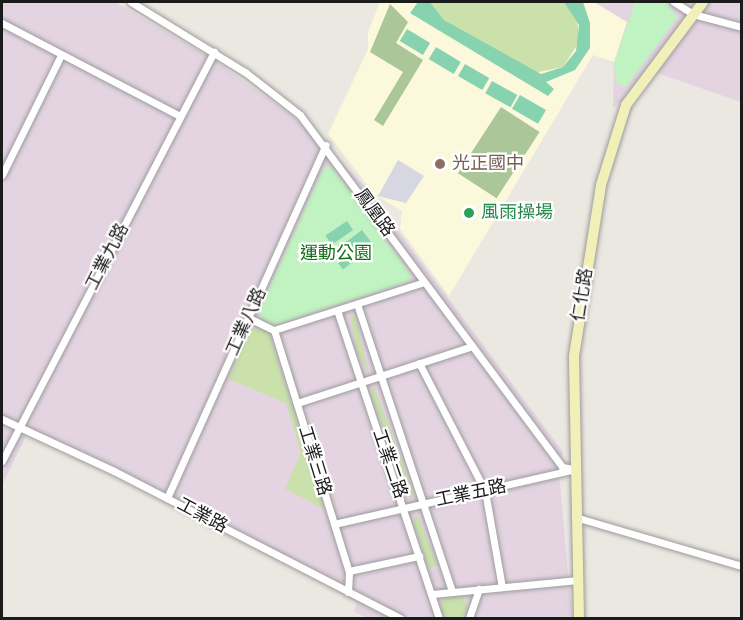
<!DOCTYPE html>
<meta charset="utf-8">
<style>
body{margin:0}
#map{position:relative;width:743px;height:620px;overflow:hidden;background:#ebe7e1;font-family:"Source Sans 3","Noto Sans TC",sans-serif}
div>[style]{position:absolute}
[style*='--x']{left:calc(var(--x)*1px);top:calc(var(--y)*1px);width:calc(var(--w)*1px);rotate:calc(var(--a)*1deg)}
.industrial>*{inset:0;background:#e4d4e2}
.education>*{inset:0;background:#fbf8db}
.grass>*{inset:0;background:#cae1ac}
.round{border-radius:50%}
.forest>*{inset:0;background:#abc79a;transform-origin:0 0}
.park>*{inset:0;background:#c1f2c1}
.pitch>*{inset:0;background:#87d3b0;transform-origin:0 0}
.plaza>*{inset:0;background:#d6d7e1}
.roads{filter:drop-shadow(0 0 2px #9c9c9c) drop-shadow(0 0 2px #9c9c9c)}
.street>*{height:7px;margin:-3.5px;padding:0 3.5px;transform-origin:3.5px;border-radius:3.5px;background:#fff}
.secondary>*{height:10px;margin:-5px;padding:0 5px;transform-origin:5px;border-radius:5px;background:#f2f0b9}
.dots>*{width:16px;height:16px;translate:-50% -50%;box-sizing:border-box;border:3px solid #fff;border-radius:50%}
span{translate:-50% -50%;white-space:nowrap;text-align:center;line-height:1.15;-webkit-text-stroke:4.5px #fff;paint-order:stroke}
.education-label{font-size:18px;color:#785e54}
.left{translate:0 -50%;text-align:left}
.street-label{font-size:18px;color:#1b1b1b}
.leisure-label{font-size:18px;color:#27864d}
.park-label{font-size:18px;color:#166c17}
.frame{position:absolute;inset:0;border:3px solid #1b1b1b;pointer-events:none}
</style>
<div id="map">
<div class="industrial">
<div style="clip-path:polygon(2px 2px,115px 2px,212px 59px,294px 117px,363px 184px,563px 452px,559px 472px,572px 618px,368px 618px,354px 612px,357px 603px,297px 565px,29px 430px,2px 485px)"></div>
<div style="clip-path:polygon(595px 2px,741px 2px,741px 102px,654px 72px,622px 120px,620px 102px,613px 108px,614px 62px,627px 22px)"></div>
</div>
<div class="education">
<div style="clip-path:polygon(380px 2px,593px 2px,627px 22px,614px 62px,593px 55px,449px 296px,400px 229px,402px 211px,374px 194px,328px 134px,368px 49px,368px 32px)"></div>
</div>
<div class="grass">
<div style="clip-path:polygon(430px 2px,564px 2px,577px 17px,579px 42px,563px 67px,534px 73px,444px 20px)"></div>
<div style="clip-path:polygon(350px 315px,355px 317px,369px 373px,358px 356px)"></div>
<div style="clip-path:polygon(258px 327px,269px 332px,324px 509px,285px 489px,301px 453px,286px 403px,228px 379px,250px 330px)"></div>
<div style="clip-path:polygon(374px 386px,414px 494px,411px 500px,370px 393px)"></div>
<div style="clip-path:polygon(417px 515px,438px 565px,429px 568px,413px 520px)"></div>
<div class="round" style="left:441px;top:594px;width:26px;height:26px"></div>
</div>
<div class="forest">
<div style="clip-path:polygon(390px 4px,408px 22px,396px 43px,423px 60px,383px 126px,374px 120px,403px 72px,370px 52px)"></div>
<div style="left:501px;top:107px;width:46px;height:79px;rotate:33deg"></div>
</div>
<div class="park">
<div style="clip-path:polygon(635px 2px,665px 2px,678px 17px,625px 88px,616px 82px,614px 63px)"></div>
<div style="clip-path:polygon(331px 166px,412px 276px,410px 281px,275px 325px,261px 319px,258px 312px,324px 167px)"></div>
</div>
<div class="pitch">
<div style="clip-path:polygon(418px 2px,430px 2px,444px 20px,541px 74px,563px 67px,576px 51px,579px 25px,564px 2px,583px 2px,590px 23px,590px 48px,575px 70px,546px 82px,554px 89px,548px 96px,410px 13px)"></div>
<div style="left:407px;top:29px;width:27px;height:14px;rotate:31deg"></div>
<div style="left:436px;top:47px;width:29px;height:14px;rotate:31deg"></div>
<div style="left:465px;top:64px;width:28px;height:14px;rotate:30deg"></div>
<div style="left:492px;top:81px;width:29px;height:14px;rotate:29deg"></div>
<div style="left:520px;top:95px;width:30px;height:16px;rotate:30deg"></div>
<div style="left:347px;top:221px;width:11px;height:26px;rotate:56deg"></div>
<div style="left:362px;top:230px;width:20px;height:39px;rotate:53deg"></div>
</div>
<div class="plaza">
<div style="clip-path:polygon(398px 160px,424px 176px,406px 203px,378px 196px)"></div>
</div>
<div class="roads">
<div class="street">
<div style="--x:131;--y:2;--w:134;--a:31.6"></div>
<div style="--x:245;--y:72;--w:70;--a:38"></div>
<div style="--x:300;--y:115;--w:439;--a:53.3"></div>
<div style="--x:562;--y:467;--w:11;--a:10"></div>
<div style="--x:674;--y:2;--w:22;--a:32"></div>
<div style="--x:693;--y:14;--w:51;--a:14.9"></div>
<div style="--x:2;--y:23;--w:201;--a:27.6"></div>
<div style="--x:2;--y:175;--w:134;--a:-63.8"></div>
<div style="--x:357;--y:304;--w:302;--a:71.7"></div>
<div style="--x:337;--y:310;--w:324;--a:71.7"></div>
<div style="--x:249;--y:318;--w:28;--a:26"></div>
<div style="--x:274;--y:330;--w:157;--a:-17.7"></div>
<div style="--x:274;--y:330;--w:254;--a:72.8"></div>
<div style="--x:349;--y:573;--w:19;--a:93"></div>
<div style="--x:419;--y:363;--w:144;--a:62.7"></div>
<div style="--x:485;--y:491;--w:97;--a:80"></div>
<div style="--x:297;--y:403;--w:184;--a:-18"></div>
<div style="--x:2;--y:419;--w:123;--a:24.9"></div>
<div style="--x:114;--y:471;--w:322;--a:27.2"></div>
<div style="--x:2;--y:461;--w:461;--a:-62.6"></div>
<div style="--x:167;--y:498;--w:387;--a:-65.8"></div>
<div style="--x:575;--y:517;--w:174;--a:16.4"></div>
<div style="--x:334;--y:524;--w:243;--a:-12.8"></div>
<div style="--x:349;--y:571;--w:72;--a:-12.1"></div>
<div style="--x:432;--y:594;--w:147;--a:-5.5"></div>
<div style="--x:469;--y:618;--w:31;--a:-71"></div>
</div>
<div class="secondary">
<div style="--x:579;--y:618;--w:262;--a:-91.1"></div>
<div style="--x:574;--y:356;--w:173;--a:-81"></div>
<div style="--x:601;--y:185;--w:84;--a:-72.6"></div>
<div style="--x:626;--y:105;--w:129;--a:-53.2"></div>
</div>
</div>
<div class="dots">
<div style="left:440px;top:164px;background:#8d6e63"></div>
<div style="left:469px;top:213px;background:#2e9e5b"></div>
</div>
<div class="education-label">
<span class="left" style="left:452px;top:164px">光正國中</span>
</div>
<div class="street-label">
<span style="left:374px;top:213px;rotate:54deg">鳳凰路</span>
<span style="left:108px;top:257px;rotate:-63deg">工業九路</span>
<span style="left:583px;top:295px;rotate:-81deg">仁化路</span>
<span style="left:247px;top:322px;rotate:-66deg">工業八路</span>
<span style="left:314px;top:461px;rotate:73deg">工業三路</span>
<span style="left:389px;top:464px;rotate:71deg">工業二路</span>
<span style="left:471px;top:494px;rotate:-12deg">工業五路</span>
<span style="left:202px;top:516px;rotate:28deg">工業路</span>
</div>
<div class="leisure-label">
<span class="left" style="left:481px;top:213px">風雨操場</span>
</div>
<div class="park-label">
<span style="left:336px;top:254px">運動公園</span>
</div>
<div class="frame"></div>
</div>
